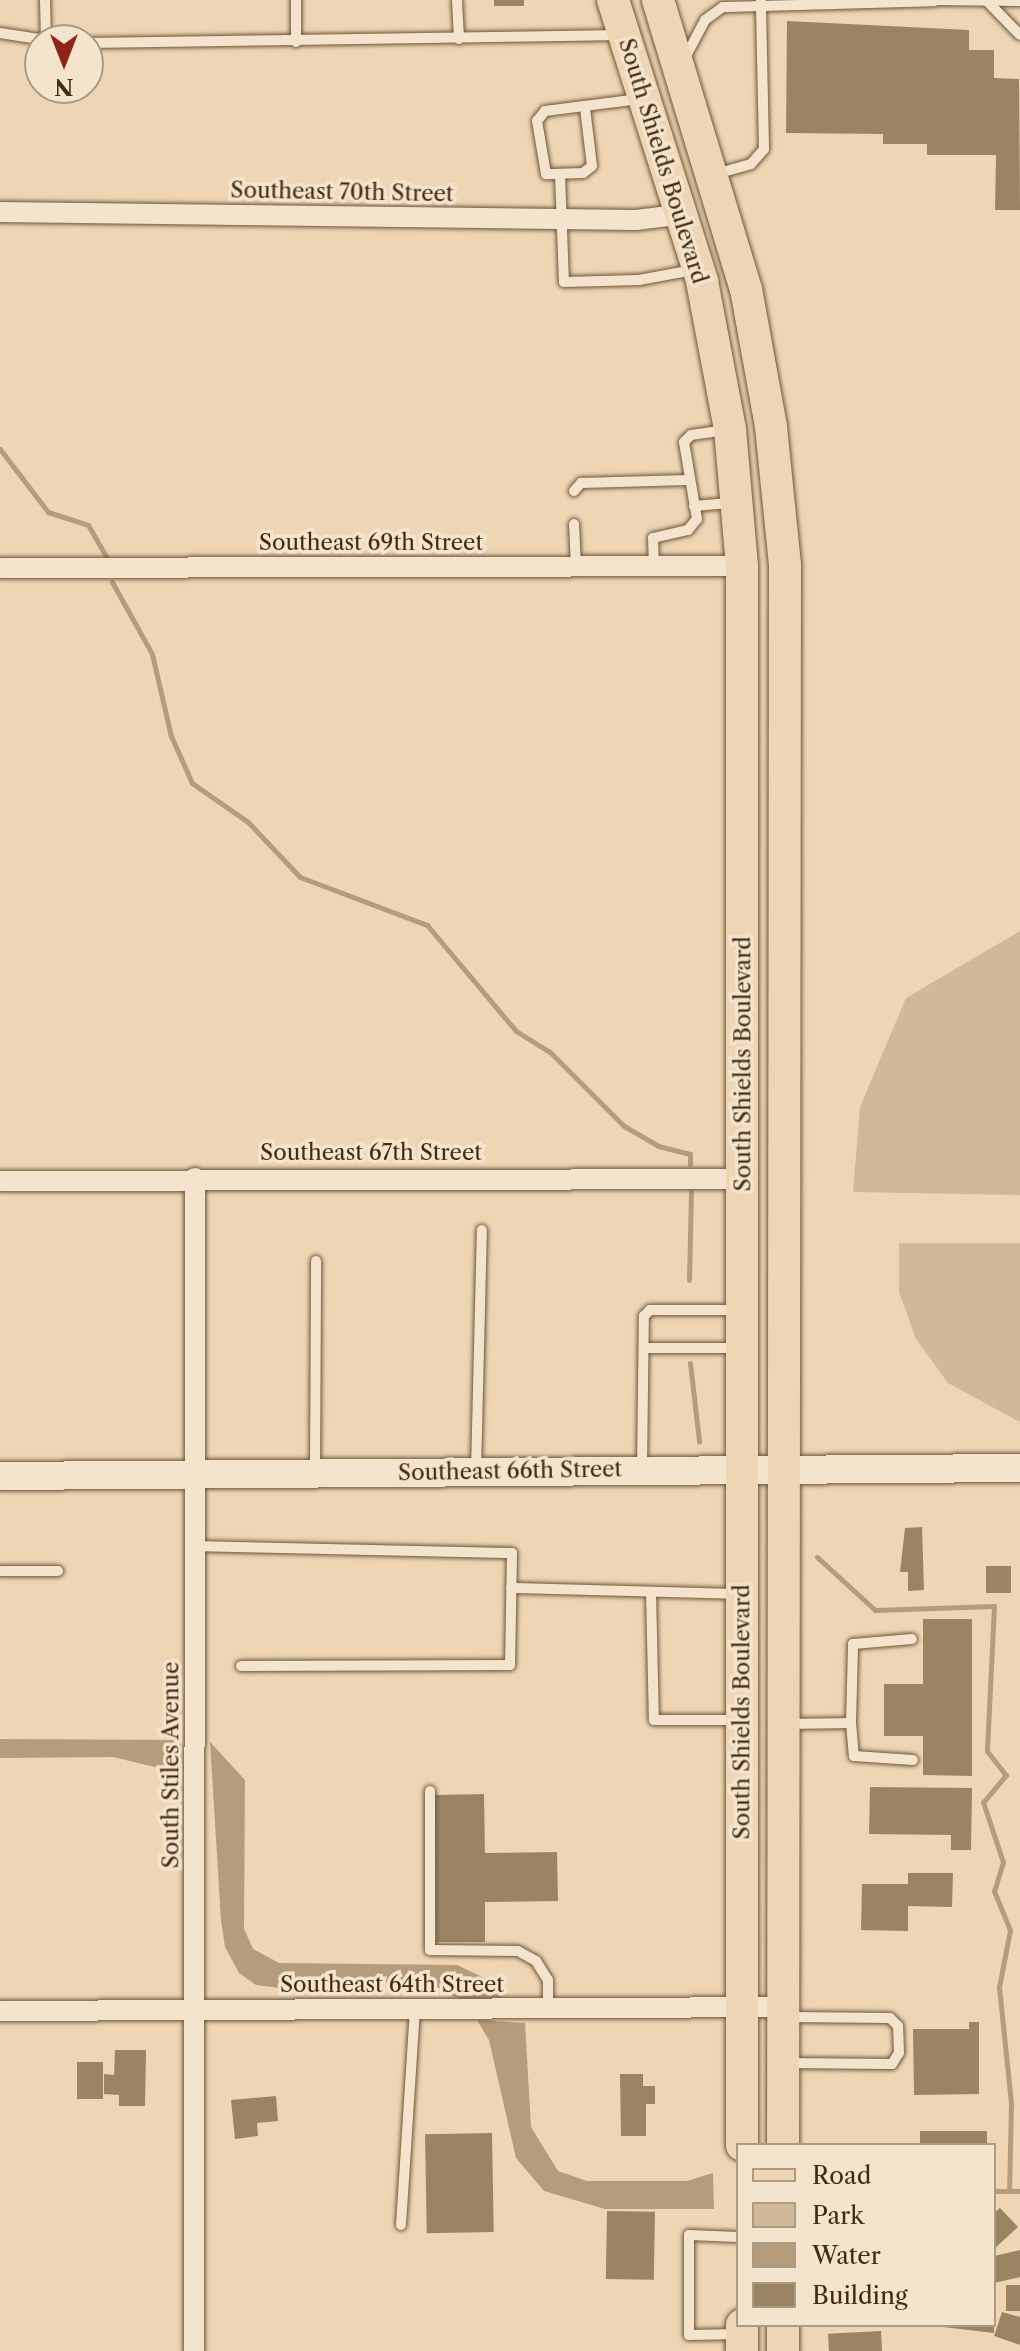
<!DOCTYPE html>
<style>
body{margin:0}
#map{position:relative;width:1020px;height:2351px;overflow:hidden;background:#eed5b4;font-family:"Libre Caslon Text",serif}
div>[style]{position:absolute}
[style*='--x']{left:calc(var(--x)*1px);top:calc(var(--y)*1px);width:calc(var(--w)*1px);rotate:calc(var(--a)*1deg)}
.green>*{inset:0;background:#d1b898}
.water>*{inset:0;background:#b49c7c}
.stream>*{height:5px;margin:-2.5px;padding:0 2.5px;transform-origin:2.5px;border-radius:2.5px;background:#b49c7c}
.building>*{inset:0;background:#9b8464;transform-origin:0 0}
.roads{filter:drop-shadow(0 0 2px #6d5738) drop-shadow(0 0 2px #6d5738)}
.lane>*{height:10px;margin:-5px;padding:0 5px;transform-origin:5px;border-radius:5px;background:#f4e4ce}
.street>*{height:20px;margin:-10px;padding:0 10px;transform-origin:10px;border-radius:10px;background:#f4e4ce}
.secondary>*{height:28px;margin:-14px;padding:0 14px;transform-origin:14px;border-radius:14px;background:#f4e4ce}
.primary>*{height:32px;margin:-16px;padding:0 16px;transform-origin:16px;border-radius:16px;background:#eed5b4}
span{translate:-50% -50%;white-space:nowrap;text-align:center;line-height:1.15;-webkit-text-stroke:7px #f4e4ce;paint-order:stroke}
.street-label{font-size:22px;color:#422d0e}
.legend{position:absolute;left:736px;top:2143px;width:260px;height:184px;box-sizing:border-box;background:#f4e4ce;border:2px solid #ad9b81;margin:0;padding:10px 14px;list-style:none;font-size:24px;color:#422d0e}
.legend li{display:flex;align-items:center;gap:16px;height:40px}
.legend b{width:40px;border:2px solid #ad9b81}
.north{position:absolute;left:24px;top:24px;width:80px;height:80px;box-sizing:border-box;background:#f4e4ce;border:2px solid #ad9b81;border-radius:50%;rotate:180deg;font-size:22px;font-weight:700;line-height:32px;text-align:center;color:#422d0e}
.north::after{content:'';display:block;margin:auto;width:28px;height:36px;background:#8f2418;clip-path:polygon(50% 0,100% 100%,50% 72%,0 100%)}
</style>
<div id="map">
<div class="green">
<div style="clip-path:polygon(1020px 931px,1020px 1195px,853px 1192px,860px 1107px,906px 998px)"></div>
<div style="clip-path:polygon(899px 1243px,1020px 1243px,1020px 1422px,948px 1383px,916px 1339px,899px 1292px)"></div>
</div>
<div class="water">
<div style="clip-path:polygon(0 1739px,181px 1740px,181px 1759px,176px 1772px,113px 1757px,0 1758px)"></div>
<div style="clip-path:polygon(210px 1742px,245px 1780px,244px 1929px,253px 1949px,279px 1963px,457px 1965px,493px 1982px,503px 2000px,460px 2000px,424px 1980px,287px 1989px,256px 1985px,239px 1973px,225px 1947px,221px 1920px)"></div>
<div style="clip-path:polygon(477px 2020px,525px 2023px,531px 2127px,558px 2171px,587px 2181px,687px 2181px,713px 2173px,714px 2209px,605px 2209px,544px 2191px,516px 2158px,489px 2040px)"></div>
</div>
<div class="stream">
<div style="--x:0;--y:449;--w:79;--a:52.7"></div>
<div style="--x:48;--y:512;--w:42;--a:18"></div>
<div style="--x:88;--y:525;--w:38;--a:60"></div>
<div style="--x:112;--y:582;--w:82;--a:60.9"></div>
<div style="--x:152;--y:654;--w:84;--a:77"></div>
<div style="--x:171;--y:736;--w:51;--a:65.9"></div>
<div style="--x:192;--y:783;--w:68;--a:34.9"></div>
<div style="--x:248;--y:822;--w:76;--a:46.6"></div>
<div style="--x:300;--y:877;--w:136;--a:20.7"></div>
<div style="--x:427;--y:925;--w:138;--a:50"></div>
<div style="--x:516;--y:1031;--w:40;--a:32"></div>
<div style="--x:550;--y:1052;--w:105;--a:45"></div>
<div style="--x:624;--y:1126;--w:39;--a:30"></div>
<div style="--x:658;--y:1146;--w:33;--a:14"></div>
<div style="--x:690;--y:1154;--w:10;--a:90"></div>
<div style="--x:689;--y:1280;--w:88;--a:-88.7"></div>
<div style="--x:690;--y:1363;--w:79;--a:83.4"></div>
<div style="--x:817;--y:1557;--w:79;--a:42.4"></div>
<div style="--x:875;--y:1610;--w:119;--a:-1.9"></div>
<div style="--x:994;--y:1606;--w:145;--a:92.8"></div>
<div style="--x:987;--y:1751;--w:31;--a:52"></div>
<div style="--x:1006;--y:1775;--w:35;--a:130"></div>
<div style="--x:983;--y:1802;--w:63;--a:71.6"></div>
<div style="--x:1003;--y:1862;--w:30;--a:107"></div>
<div style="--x:994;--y:1891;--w:42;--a:67.7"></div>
<div style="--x:1010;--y:1930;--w:58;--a:100.9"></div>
<div style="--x:999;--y:1987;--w:118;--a:84.1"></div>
<div style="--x:1011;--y:2104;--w:87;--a:91.3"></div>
<div style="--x:994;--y:2191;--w:26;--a:0"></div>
</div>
<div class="building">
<div style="left:494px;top:0;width:30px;height:6px"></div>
<div style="clip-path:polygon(787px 21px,969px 30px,969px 50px,994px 50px,994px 78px,1019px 79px,1020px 210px,995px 210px,996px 155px,927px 155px,927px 144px,883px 144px,883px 134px,786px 133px)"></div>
<div style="clip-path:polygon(922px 1527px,924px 1590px,908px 1591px,908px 1572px,900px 1572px,905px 1528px)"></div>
<div style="left:986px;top:1566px;width:25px;height:27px"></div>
<div style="clip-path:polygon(923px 1619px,972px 1619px,972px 1776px,923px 1775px,923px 1736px,884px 1736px,884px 1684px,923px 1684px)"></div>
<div style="clip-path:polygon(870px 1787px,972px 1788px,971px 1850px,951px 1850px,951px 1835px,869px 1834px)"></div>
<div style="clip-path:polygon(484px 1794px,485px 1853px,557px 1852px,558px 1901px,485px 1902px,485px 1942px,436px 1942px,435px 1795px)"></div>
<div style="clip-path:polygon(908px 1873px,953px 1873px,952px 1907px,908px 1906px,908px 1931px,861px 1930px,862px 1884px,908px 1884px)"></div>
<div style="clip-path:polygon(969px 2022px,979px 2022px,979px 2094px,914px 2095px,913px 2029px,969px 2029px)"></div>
<div style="clip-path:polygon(115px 2050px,146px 2050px,145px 2106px,119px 2106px,119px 2095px,104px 2094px,104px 2074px,114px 2075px)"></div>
<div style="left:77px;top:2062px;width:26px;height:37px"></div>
<div style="clip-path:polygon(620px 2074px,643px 2074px,643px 2086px,655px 2086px,655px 2104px,646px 2104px,646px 2136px,621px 2136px)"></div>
<div style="clip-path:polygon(276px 2096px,278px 2121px,257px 2123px,258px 2136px,235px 2139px,231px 2100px)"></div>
<div style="left:987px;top:2131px;width:14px;height:67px;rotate:90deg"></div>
<div style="left:492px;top:2133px;width:99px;height:67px;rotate:89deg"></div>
<div style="clip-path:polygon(1000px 2208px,1018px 2227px,994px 2249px,994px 2213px)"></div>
<div style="left:607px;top:2211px;width:48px;height:68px;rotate:1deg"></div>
<div style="clip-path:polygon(1020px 2250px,1020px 2277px,994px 2283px,994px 2256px)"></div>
<div style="left:1020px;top:2285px;width:26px;height:14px;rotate:90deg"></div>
<div style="clip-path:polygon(1002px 2312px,1020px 2317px,1020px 2345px,994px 2336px)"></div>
<div style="clip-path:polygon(926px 2325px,994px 2325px,994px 2333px)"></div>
<div style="left:881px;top:2331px;width:20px;height:53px;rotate:87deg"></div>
</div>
<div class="roads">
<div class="lane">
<div style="--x:45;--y:0;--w:40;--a:88.6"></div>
<div style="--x:296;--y:0;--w:42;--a:90"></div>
<div style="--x:457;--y:0;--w:39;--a:87"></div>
<div style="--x:935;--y:0;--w:85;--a:0.7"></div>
<div style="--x:987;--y:1;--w:47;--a:45.9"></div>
<div style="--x:0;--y:33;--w:46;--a:8.8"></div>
<div style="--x:88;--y:43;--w:530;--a:-0.86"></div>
<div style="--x:685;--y:58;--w:43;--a:-62.2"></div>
<div style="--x:705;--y:20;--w:22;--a:-36"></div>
<div style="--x:723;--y:7;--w:212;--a:-1.6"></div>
<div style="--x:585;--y:108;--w:58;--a:83.1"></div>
<div style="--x:592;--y:166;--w:11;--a:142"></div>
<div style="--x:583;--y:173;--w:37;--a:178"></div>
<div style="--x:546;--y:174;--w:54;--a:-99.6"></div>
<div style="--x:537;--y:121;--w:13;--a:-51"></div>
<div style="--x:545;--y:111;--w:95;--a:-7.3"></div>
<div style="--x:560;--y:174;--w:108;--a:87.9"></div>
<div style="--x:564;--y:282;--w:75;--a:-1.5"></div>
<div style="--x:639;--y:280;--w:55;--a:-10.5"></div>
<div style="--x:716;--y:174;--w:36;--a:-16"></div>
<div style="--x:751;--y:164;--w:20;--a:-49"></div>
<div style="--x:764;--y:149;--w:149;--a:-91.2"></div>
<div style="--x:574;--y:491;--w:11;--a:-49"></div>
<div style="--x:581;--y:483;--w:108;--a:-1.6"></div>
<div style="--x:694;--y:506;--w:38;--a:-5"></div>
<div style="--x:574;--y:524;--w:42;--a:87.3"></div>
<div style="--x:654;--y:566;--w:28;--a:-92"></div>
<div style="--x:653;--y:538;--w:36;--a:-13"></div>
<div style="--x:688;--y:530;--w:14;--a:-51"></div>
<div style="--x:697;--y:519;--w:78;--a:-99.6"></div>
<div style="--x:684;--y:442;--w:10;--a:-45"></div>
<div style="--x:691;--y:435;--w:34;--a:-8"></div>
<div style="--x:644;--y:1348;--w:94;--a:0"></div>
<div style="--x:642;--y:1469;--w:153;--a:-89.3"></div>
<div style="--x:644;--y:1316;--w:8;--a:-45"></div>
<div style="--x:650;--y:1310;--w:87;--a:0"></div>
<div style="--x:476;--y:1471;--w:241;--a:-88.6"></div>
<div style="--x:315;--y:1472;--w:211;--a:-89.7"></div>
<div style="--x:196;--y:1546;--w:316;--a:1.3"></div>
<div style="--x:512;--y:1553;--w:112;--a:91"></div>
<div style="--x:510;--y:1665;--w:269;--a:179.8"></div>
<div style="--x:0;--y:1571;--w:58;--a:0"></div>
<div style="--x:511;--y:1588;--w:229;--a:1.5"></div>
<div style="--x:651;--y:1592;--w:128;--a:88.7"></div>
<div style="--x:654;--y:1720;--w:85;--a:0"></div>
<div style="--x:851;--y:1723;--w:33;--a:85"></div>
<div style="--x:854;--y:1756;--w:59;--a:3.9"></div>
<div style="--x:786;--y:1724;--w:65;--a:-0.9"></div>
<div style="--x:851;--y:1723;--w:79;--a:-88.5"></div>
<div style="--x:853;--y:1644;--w:59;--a:-4.8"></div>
<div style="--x:430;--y:1791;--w:159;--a:90"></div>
<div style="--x:430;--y:1950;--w:88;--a:0.7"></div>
<div style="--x:518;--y:1951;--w:21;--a:29"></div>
<div style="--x:536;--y:1961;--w:22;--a:58"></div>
<div style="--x:548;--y:1980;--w:28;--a:90"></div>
<div style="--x:785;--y:2063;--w:107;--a:0.5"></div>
<div style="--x:892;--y:2064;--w:13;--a:-58"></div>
<div style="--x:899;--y:2053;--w:27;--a:-92"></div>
<div style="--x:898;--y:2026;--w:11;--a:-135"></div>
<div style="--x:890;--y:2018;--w:101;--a:-179.4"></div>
<div style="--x:401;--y:2225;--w:216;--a:-86.3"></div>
<div style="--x:738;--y:2237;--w:49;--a:-177.7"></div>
<div style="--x:689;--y:2235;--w:100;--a:90"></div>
<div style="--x:689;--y:2335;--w:50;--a:-1.1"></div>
</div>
<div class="street">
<div style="--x:0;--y:212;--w:636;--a:0.72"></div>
<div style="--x:636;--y:220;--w:48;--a:-7.1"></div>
<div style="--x:0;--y:568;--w:742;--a:-0.15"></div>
<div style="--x:0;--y:1181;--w:743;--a:-0.15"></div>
<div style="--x:0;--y:2011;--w:783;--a:-0.29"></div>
<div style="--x:194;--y:2351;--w:1173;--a:-89.95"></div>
</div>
<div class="secondary">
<div style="--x:0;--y:1476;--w:1020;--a:-0.45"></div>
</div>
<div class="primary">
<div style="--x:613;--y:0;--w:295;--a:72.4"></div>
<div style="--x:702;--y:281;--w:151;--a:79.3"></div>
<div style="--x:730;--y:429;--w:138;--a:85"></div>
<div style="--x:742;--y:566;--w:1579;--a:90"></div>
<div style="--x:658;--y:0;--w:302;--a:73.1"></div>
<div style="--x:746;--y:289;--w:140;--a:79.7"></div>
<div style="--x:771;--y:427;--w:139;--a:84.2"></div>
<div style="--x:785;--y:565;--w:1580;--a:90.07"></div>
<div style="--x:742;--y:2325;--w:26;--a:90"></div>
<div style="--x:783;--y:2351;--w:26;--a:-90"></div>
</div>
</div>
<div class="street-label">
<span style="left:663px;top:161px;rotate:73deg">South Shields Boulevard</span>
<span style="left:342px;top:192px;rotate:1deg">Southeast 70th Street</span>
<span style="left:371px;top:543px">Southeast 69th Street</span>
<span style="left:743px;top:1064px;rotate:-90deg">South Shields Boulevard</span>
<span style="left:371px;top:1153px">Southeast 67th Street</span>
<span style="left:510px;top:1471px;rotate:-1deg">Southeast 66th Street</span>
<span style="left:742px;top:1712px;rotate:-90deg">South Shields Boulevard</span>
<span style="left:171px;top:1765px;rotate:-90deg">South Stiles Avenue</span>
<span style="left:392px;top:1985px">Southeast 64th Street</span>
</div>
<ul class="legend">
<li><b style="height:10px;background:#eed5b4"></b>Road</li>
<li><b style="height:22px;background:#d1b898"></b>Park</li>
<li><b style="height:22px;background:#b49c7c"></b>Water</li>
<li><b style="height:22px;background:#9b8464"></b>Building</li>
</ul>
<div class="north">N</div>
</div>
